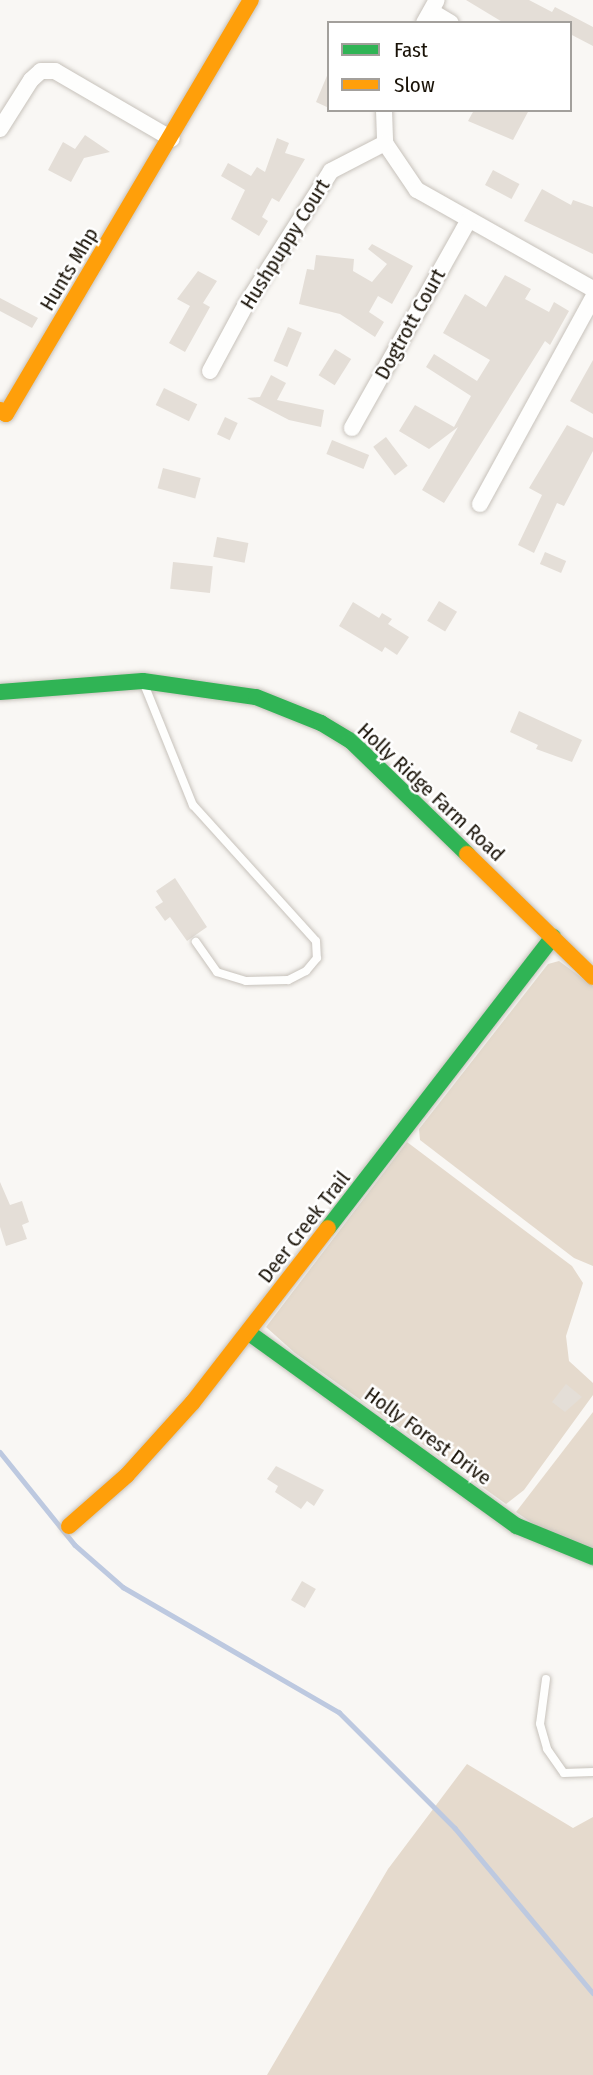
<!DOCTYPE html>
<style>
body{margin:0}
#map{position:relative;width:593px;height:2075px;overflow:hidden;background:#f9f7f4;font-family:"Fira Sans Condensed",sans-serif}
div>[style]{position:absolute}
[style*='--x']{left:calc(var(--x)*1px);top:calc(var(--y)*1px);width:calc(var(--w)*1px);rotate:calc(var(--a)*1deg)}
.green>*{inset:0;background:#e5dacd}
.stream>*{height:4.5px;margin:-2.25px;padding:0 2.25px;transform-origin:2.25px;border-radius:2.25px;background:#bdc9e0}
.building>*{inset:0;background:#e4ded7;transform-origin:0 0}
.roads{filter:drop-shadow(0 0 2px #c7c2bb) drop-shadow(0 0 2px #c7c2bb)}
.lane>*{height:8px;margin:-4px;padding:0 4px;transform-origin:4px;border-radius:4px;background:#fefefd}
.street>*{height:16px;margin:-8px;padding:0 8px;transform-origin:8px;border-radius:8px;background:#fefefd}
.fast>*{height:16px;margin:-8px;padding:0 8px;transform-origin:8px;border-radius:8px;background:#30b455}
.slow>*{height:16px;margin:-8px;padding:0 8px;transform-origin:8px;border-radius:8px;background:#ff9f0a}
span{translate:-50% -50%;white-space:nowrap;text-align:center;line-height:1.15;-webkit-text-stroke:5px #fff;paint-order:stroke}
.street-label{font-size:21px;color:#191207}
.legend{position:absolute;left:327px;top:21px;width:245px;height:91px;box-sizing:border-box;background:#fff;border:2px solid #a3a09c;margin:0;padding:9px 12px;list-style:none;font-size:21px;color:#191207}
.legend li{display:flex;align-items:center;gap:14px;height:35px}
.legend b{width:35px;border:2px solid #a3a09c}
</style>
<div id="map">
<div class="green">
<div style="clip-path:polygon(559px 961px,593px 986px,593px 1266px,574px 1258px,420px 1140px,419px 1129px,548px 964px)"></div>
<div style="clip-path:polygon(407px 1142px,572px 1266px,583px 1283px,566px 1336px,569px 1361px,593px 1383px,593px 1395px,524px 1490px,506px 1504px,295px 1353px,266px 1327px)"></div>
<div style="clip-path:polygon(593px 1412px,593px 1551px,554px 1538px,516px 1512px)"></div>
<div style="clip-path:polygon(467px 1764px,573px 1828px,593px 1817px,593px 2075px,267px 2075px,388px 1869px)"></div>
</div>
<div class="stream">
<div style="--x:0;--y:1452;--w:119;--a:51.1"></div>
<div style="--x:75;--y:1545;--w:64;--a:41.2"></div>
<div style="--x:123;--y:1587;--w:250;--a:30.1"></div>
<div style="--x:339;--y:1712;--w:164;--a:45"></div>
<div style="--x:455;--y:1828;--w:215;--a:50.1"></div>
</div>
<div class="building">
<div style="clip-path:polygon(466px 0,529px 0,552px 12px,555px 7px,593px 27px,593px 46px,570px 34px,570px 23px,504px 23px)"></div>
<div style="clip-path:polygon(329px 71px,329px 108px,316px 102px)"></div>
<div style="clip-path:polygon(474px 110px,529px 110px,513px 140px,468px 121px)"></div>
<div style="clip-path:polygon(85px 135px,110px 152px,84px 158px,71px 182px,48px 170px,63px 142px,75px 149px)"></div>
<div style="clip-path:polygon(277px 138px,289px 143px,285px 153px,305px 159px,279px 202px,272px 198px,262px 217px,268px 221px,259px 236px,231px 219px,245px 190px,221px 176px,228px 163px,251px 176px,257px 167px,265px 172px)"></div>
<div style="left:493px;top:170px;width:30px;height:17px;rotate:28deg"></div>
<div style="clip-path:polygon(542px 189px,571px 205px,573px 200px,593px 207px,593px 254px,524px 221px)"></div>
<div style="clip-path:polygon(372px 244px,413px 266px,392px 304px,378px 296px,369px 312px,384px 322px,375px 337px,340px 314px,299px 304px,307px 269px,314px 270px,316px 255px,354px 259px,353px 271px,372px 282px,387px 264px,368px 249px)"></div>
<div style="clip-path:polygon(198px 271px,217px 281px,203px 303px,210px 307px,185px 352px,169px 343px,190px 306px,177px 299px)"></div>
<div style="clip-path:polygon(505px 275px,531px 289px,525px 299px,549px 312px,554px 302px,569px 311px,550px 345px,545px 341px,444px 503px,422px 490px,458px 427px,429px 449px,399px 431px,415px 405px,454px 427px,471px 396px,426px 367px,434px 354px,477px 381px,490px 360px,443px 333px,465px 294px,486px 307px)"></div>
<div style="clip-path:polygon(0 298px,38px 318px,32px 328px,0 311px)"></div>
<div style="left:288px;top:327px;width:15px;height:37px;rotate:23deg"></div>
<div style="left:335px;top:349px;width:19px;height:31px;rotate:32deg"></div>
<div style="clip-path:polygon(593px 360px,593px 414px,570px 401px)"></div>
<div style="clip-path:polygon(271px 375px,286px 383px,277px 400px,324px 410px,321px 427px,289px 420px,247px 398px,260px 397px)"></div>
<div style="left:164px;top:388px;width:37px;height:19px;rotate:26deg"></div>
<div style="left:225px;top:417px;width:14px;height:19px;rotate:25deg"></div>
<div style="clip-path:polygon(567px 425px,593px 438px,593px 451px,564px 506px,557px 503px,534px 553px,518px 545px,542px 495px,529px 488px)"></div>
<div style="left:386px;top:437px;width:36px;height:16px;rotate:53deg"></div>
<div style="left:332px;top:440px;width:40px;height:15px;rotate:22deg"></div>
<div style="left:163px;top:468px;width:39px;height:21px;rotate:15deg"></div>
<div style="left:217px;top:537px;width:32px;height:20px;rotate:11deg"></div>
<div style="left:545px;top:552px;width:23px;height:13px;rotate:23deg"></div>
<div style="left:173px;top:562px;width:40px;height:27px;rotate:6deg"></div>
<div style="left:439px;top:601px;width:21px;height:23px;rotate:31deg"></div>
<div style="clip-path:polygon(353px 602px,379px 618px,382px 613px,392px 619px,388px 624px,409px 637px,397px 655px,385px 647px,382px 652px,339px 626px)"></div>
<div style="clip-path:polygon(519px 711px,582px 740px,572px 762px,536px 749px,538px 745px,510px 732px)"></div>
<div style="clip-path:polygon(175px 878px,207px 927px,187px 941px,170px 917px,165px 921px,155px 907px,163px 902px,156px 891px)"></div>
<div style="clip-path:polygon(0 1182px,10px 1205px,22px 1201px,29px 1222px,22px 1225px,27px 1239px,6px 1246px,0 1227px)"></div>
<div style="clip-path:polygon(566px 1384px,582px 1397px,565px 1412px,552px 1402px)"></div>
<div style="clip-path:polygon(276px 1466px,324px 1490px,314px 1506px,307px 1501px,301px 1509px,275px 1492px,278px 1486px,267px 1479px)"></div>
<div style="left:302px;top:1581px;width:16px;height:22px;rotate:30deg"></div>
</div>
<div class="roads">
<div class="lane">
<div style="--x:144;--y:684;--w:131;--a:68"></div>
<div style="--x:193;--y:805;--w:183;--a:47.9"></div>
<div style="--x:316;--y:941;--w:17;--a:87"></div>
<div style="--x:317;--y:958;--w:17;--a:130"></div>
<div style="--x:306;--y:971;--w:20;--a:153"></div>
<div style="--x:288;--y:980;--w:42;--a:178.6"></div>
<div style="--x:246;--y:981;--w:30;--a:-163"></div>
<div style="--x:217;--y:972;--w:37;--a:-125"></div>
<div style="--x:546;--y:1679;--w:45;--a:97.6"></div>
<div style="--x:540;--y:1724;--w:26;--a:74"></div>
<div style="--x:547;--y:1749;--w:29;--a:55"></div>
<div style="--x:564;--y:1773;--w:29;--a:-2"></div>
</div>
<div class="street">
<div style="--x:431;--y:11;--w:23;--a:31"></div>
<div style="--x:424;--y:23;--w:26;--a:-61"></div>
<div style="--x:384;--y:110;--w:33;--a:88"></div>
<div style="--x:385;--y:143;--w:57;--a:55.8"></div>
<div style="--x:417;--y:190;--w:202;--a:29.4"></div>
<div style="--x:0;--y:129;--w:58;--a:-57.7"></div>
<div style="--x:31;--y:80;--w:13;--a:-42"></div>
<div style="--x:41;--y:71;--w:14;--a:0"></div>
<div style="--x:55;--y:71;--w:135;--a:30.2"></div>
<div style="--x:210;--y:371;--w:74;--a:-61.7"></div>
<div style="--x:245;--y:306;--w:160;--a:-57.5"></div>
<div style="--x:331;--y:171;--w:61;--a:-27.4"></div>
<div style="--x:352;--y:428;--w:237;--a:-60.7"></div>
<div style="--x:480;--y:504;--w:235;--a:-61.3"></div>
</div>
<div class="fast">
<div style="--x:0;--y:692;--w:143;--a:-4.4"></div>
<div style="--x:143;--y:681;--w:114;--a:8.1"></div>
<div style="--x:256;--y:697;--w:70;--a:21.8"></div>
<div style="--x:321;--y:723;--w:35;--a:31"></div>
<div style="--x:351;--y:741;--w:162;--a:44.2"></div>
<div style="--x:328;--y:1228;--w:368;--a:-52.3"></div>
<div style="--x:249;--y:1333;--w:330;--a:35.8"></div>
<div style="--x:517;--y:1526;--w:82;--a:22.2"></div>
</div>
<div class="slow">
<div style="--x:0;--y:410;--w:7;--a:34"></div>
<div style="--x:6;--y:414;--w:481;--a:-59.4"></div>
<div style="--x:467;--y:854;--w:176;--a:44.3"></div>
<div style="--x:69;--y:1526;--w:77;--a:-41.3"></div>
<div style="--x:127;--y:1475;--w:98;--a:-47.9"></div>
<div style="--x:193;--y:1402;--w:220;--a:-52.2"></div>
</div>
</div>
<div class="street-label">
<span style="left:285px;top:244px;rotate:-58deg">Hushpuppy Court</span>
<span style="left:69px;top:269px;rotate:-59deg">Hunts Mhp</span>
<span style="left:410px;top:324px;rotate:-61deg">Dogtrott Court</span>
<span style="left:431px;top:792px;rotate:43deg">Holly Ridge Farm Road</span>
<span style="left:304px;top:1227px;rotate:-52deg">Deer Creek Trail</span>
<span style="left:428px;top:1436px;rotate:36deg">Holly Forest Drive</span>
</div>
<ul class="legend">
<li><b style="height:9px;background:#30b455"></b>Fast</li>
<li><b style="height:9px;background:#ff9f0a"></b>Slow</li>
</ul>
</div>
